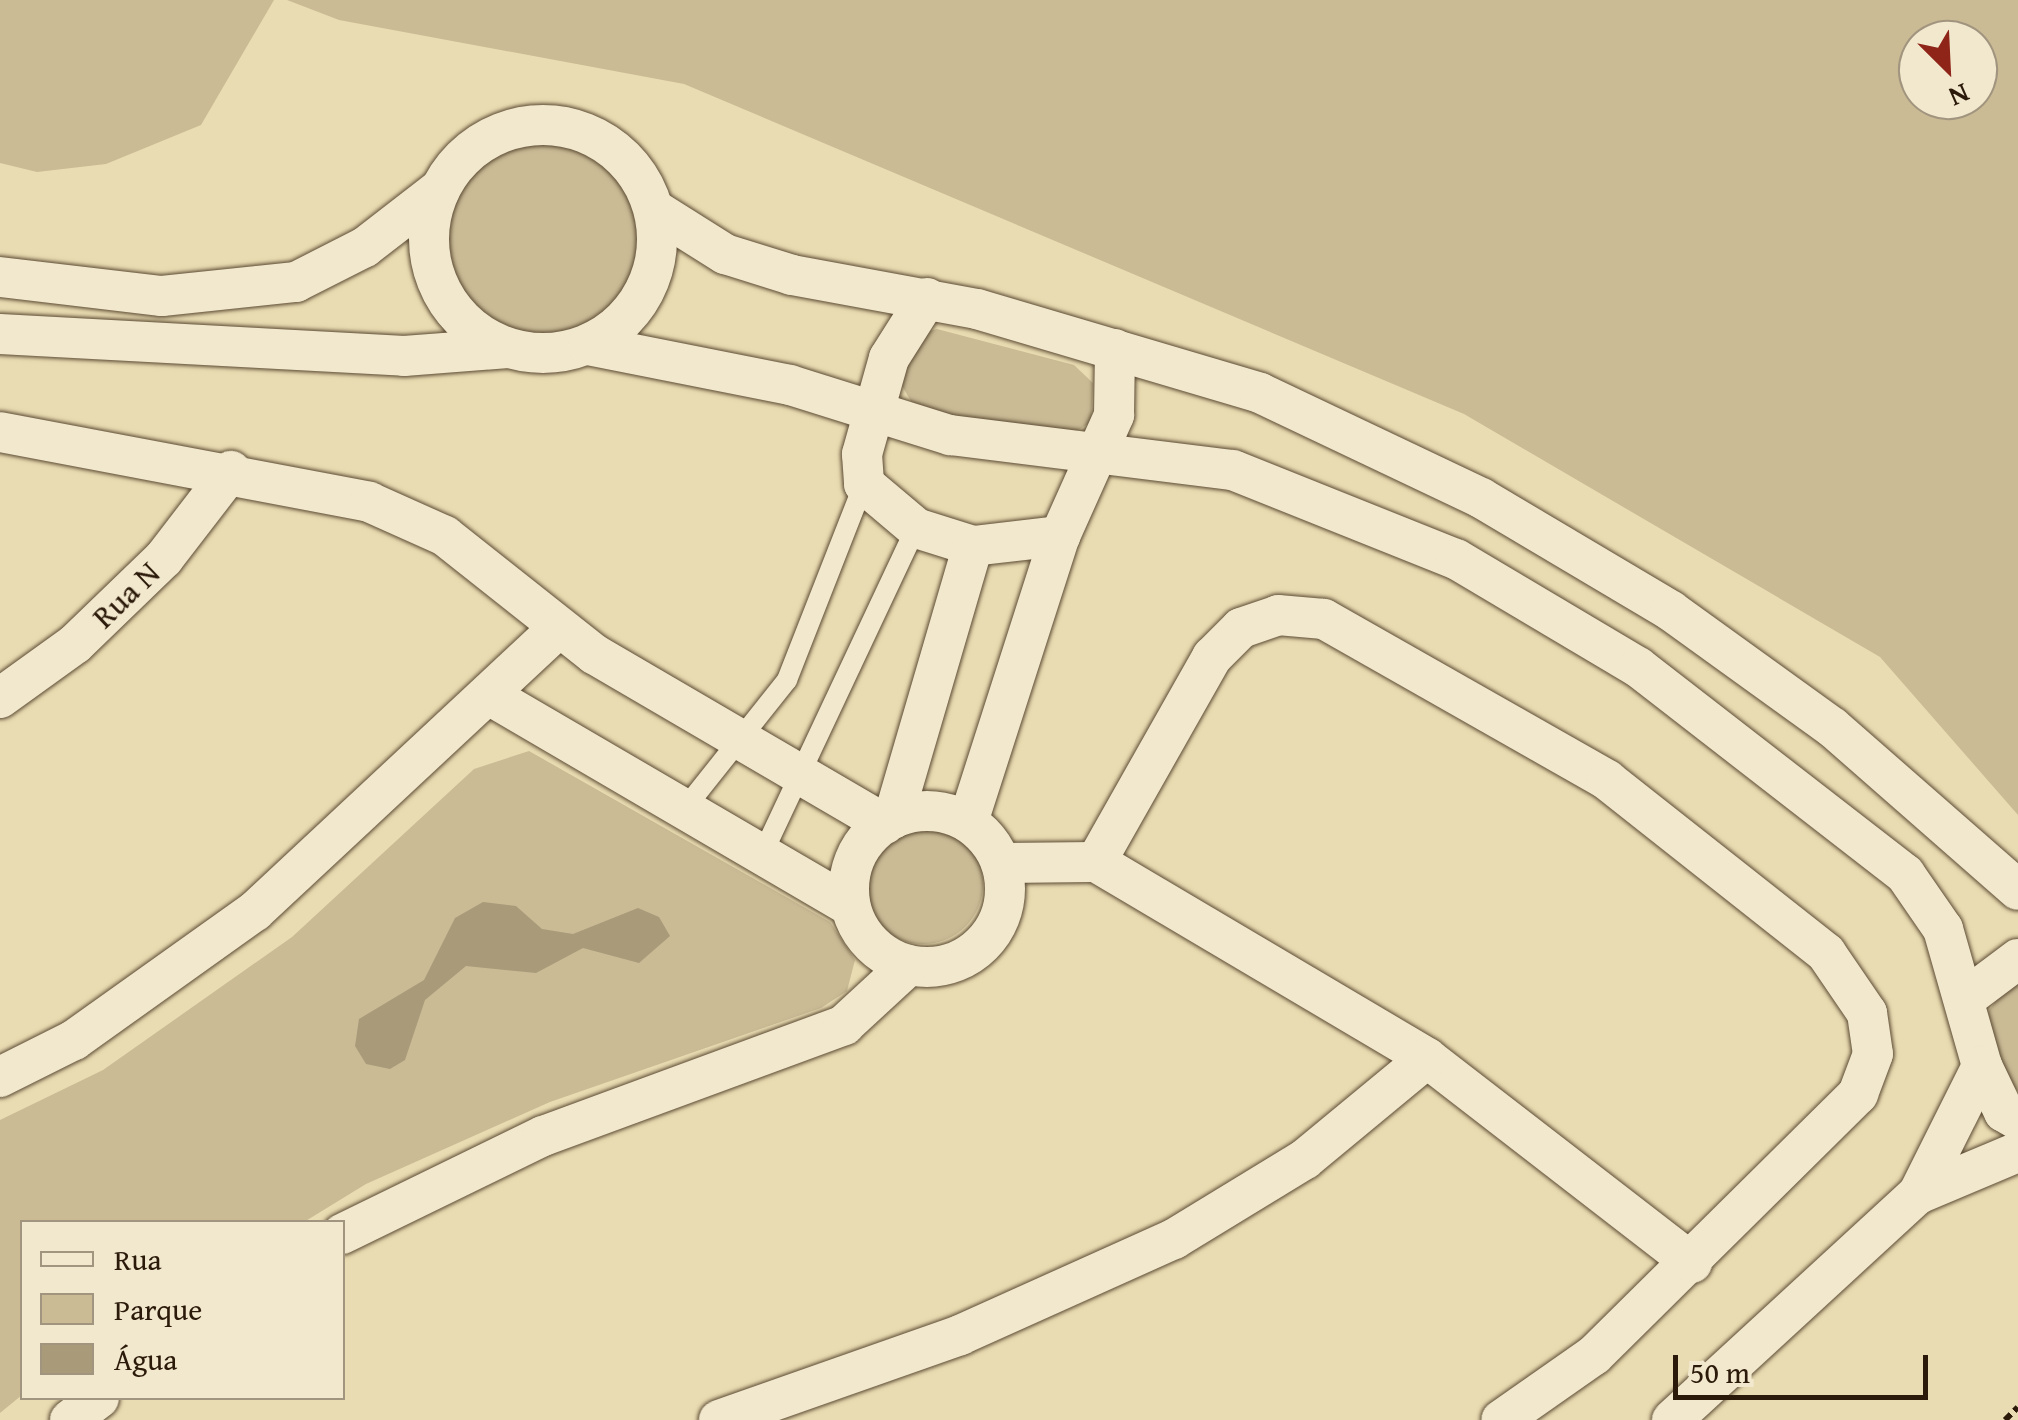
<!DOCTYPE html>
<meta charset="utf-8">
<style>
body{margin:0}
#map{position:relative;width:2018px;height:1420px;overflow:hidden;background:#eadcb2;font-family:"Gentium Book Plus",serif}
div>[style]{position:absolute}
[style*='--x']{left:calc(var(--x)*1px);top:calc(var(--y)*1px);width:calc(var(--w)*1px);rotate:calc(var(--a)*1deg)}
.green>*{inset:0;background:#cabb95}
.round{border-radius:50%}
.water>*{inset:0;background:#a99a79}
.path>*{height:6px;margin-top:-3px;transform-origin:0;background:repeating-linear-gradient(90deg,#2b1909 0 8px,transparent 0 13px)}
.roads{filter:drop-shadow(0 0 2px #5b4a33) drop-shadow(0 0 2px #5b4a33)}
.lane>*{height:20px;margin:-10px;padding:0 10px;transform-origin:10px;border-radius:10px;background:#f1e8cd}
.street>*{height:40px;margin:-20px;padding:0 20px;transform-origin:20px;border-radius:20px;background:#f1e8cd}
.street>.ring{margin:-20px;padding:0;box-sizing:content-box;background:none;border:40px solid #f1e8cd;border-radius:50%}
span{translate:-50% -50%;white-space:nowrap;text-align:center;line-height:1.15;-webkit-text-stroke:8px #f1e8cd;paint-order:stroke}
.street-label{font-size:32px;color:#2b1909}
.legend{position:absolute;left:20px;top:1220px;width:325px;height:180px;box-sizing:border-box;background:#f1e8cd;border:2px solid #a2957f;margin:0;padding:12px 18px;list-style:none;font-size:30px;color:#2b1909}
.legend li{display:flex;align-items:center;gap:20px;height:50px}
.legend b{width:50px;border:2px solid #a2957f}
.north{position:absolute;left:1898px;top:20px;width:100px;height:100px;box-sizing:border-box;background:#f1e8cd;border:2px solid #a2957f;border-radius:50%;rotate:156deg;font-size:28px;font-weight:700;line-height:40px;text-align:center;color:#2b1909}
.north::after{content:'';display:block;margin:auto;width:35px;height:45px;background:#8f2418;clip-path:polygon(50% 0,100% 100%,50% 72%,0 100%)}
.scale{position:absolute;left:1673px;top:1355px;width:255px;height:45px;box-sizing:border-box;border:5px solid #2b1909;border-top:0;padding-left:12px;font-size:30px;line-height:35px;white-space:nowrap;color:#2b1909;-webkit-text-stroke:8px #f1e8cd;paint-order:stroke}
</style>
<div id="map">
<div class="green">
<div style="clip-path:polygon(0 0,274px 0,201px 125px,106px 164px,37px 172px,0 163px)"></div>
<div style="clip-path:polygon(evenodd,287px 0,2018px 0,2018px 815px,1880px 657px,1464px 414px,684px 84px,339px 20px,287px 0,1918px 40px,1978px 40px,1978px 100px,1918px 100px,1918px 40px)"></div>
<div class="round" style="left:443px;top:139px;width:198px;height:198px"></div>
<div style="clip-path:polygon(937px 329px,1074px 365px,1093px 383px,1091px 422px,1059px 442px,914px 406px,899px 381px,923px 333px)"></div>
<div style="clip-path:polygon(529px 751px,830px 922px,855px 960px,847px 991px,821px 1008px,550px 1102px,366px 1184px,304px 1222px,22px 1222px,22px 1395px,0 1413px,0 1120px,103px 1070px,292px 937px,474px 769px)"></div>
<div class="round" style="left:863px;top:824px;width:120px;height:120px"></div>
<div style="clip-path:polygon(2018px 971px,2018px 1091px,2003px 1076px,1988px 1012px)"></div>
</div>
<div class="water">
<div style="clip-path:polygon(483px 902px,516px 906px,542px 929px,573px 934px,638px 908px,659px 917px,670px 936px,639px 963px,583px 948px,536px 973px,466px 966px,425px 1000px,405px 1060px,390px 1069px,366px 1064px,355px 1046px,359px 1019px,424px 980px,455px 918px)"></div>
</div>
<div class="path">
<div style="--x:2005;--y:1420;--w:18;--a:-45"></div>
</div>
<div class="roads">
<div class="lane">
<div style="--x:682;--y:812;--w:169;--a:-51.5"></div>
<div style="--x:787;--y:680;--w:211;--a:-68.6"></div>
<div style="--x:762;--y:855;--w:361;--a:-64.8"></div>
</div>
<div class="street">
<div class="ring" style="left:429px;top:125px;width:188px;height:188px"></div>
<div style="--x:655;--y:210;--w:83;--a:32.2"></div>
<div style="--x:725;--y:254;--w:70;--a:17.4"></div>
<div style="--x:792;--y:275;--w:188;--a:10.4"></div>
<div style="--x:977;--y:309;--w:295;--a:16.5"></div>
<div style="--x:1260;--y:393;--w:245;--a:25.4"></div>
<div style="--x:1481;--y:498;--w:221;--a:30.7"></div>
<div style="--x:1671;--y:611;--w:198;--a:35.8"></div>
<div style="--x:1832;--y:727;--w:247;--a:41.2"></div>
<div style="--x:0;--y:277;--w:163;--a:6.7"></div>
<div style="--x:162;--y:296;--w:135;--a:-6"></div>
<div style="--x:296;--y:282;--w:77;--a:-26.9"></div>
<div style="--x:365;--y:247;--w:95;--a:-37.7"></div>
<div style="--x:927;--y:298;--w:71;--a:122.3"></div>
<div style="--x:889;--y:358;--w:100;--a:105.7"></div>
<div style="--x:862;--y:454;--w:30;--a:86"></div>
<div style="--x:864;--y:484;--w:68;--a:40.2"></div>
<div style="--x:916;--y:528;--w:60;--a:17.5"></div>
<div style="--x:973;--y:546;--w:88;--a:-6.6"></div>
<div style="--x:1060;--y:536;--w:133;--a:-65.9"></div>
<div style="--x:1114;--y:415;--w:66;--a:-89.1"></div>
<div style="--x:0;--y:334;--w:405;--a:3.1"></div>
<div style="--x:404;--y:356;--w:104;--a:-4.4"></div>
<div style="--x:588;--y:345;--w:206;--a:11.2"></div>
<div style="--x:790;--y:385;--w:168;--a:17.4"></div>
<div style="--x:950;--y:435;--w:285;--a:7.1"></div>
<div style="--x:1233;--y:470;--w:240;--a:21.8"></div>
<div style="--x:1456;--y:559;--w:212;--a:30.7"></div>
<div style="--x:1638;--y:667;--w:338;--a:37.8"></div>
<div style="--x:1905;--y:874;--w:67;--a:55.4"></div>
<div style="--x:1943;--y:929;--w:142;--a:74.1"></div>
<div style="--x:1982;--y:1066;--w:51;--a:64.4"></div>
<div style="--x:2004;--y:1112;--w:16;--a:30"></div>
<div style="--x:0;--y:432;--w:376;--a:10.7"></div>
<div style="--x:369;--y:502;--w:83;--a:24.1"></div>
<div style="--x:445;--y:536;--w:190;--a:38.4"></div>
<div style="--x:594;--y:654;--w:337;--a:30.3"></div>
<div style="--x:489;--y:695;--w:418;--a:30.3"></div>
<div style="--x:0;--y:698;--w:92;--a:-35.8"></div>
<div style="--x:75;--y:644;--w:124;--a:-44"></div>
<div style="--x:164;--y:558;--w:110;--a:-52.4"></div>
<div class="ring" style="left:849px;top:811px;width:116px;height:116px"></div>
<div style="--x:893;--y:819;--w:284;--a:-73.7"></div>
<div style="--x:968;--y:822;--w:300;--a:-72.2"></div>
<div style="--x:1096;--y:862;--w:236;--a:-60.5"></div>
<div style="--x:1212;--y:657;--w:41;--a:-45"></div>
<div style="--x:1241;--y:628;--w:39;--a:-19"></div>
<div style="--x:1278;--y:615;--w:46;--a:5"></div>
<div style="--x:1324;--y:619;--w:326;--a:29.6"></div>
<div style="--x:1607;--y:780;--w:279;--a:38.3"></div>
<div style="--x:1826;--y:953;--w:73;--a:55.7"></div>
<div style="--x:1867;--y:1013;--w:41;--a:81.7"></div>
<div style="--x:1873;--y:1054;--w:43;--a:110.6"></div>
<div style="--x:1858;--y:1094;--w:371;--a:135.3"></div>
<div style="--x:1594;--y:1355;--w:113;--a:145"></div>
<div style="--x:1001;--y:863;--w:95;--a:-0.6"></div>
<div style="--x:1096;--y:862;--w:385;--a:30.6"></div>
<div style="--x:1427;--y:1058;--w:335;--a:37.7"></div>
<div style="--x:1966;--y:998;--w:65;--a:-36.9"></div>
<div style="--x:0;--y:1077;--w:83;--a:-26.6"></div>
<div style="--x:74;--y:1040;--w:222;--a:-35.5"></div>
<div style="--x:255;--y:911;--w:415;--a:-43"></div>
<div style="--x:1918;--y:1194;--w:143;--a:-63.4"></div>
<div style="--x:342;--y:1234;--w:224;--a:-26"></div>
<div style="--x:543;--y:1136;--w:321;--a:-20.2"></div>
<div style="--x:844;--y:1025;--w:88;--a:-42.7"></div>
<div style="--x:70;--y:1420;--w:36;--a:-37"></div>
<div style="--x:719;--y:1420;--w:256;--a:-19.4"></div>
<div style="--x:960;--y:1335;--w:235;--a:-24.2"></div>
<div style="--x:1174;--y:1239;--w:153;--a:-31.4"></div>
<div style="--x:1305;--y:1159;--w:158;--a:-39.6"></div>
<div style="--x:1672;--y:1420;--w:334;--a:-42.6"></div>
<div style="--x:1918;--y:1194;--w:108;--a:-22.8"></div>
</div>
</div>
<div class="street-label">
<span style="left:126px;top:595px;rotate:-44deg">Rua N</span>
</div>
<ul class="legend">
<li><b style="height:12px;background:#f1e8cd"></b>Rua</li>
<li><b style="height:28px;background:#cabb95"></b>Parque</li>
<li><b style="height:28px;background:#a99a79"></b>Água</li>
</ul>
<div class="north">N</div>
<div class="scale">50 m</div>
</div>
